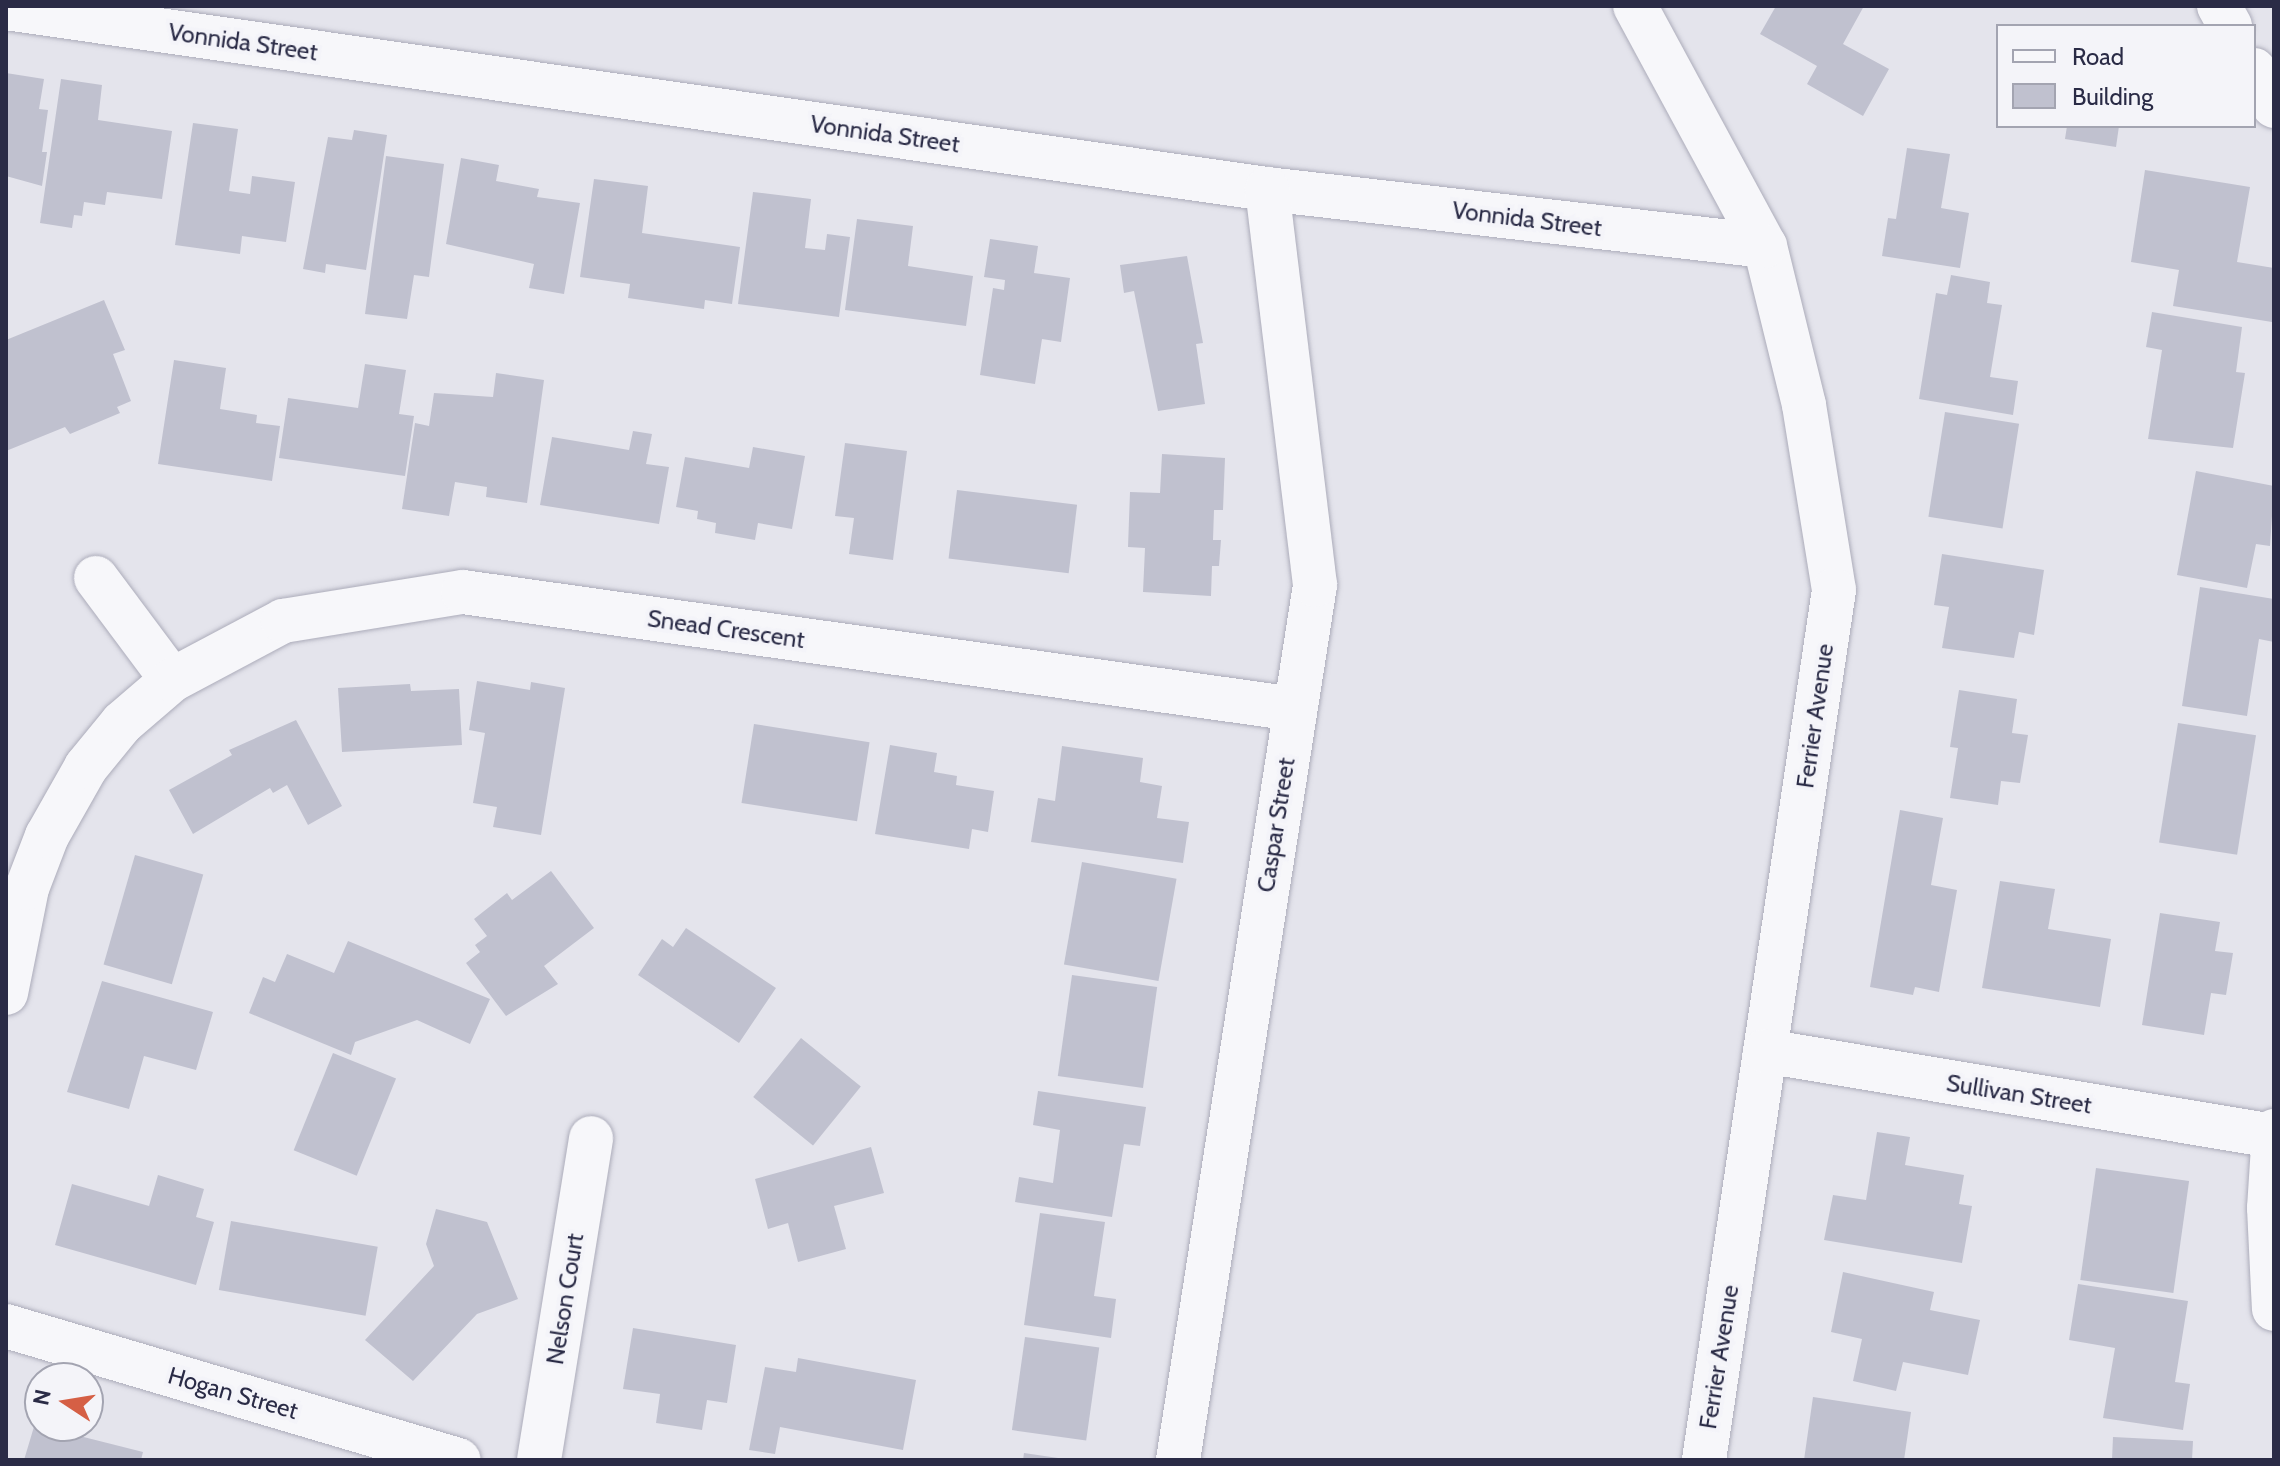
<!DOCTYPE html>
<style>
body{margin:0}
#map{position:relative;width:2280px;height:1466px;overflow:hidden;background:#e4e4ec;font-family:Cabin,sans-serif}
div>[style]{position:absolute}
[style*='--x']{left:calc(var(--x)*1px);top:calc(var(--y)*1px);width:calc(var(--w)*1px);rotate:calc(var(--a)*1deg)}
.building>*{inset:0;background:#c0c1cf;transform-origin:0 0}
.roads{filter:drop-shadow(0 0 2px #acacba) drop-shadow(0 0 2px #acacba)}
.minor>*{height:44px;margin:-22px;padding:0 22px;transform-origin:22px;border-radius:22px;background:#f7f7fa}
span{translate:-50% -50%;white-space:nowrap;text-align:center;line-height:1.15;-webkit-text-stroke:8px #f4f4f9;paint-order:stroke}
.street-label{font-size:24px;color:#2a2b46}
.frame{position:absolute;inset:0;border:8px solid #2a2b46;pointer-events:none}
.legend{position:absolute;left:1996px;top:24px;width:260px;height:104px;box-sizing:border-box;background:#f4f4f9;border:2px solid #a3a4b1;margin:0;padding:10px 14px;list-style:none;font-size:24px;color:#2a2b46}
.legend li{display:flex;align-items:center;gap:16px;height:40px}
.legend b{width:40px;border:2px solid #a3a4b1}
.north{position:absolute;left:24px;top:1362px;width:80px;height:80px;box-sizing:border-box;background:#f4f4f9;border:2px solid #a3a4b1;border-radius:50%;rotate:282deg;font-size:22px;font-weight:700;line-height:32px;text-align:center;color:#2a2b46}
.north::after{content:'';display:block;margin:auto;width:28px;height:36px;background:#d55f45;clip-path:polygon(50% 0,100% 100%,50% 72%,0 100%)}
</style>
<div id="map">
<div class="building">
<div style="clip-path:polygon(1776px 6px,1864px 6px,1843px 44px,1889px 69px,1863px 116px,1807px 84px,1817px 66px,1760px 34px)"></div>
<div style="clip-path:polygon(6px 73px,44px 79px,39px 109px,48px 110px,42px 152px,47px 152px,42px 186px,6px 176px)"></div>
<div style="clip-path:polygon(61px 79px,102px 85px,98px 120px,172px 131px,162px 199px,107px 192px,105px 205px,84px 202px,82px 216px,74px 215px,72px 228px,40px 223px)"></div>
<div style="clip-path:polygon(193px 123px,238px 129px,229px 191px,250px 194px,252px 176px,295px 182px,286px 242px,242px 236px,240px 254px,175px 245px)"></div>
<div style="clip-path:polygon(2067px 126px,2119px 126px,2116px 147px,2065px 139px)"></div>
<div style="clip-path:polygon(354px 130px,387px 135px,366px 270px,326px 264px,325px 273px,303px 269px,328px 137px,352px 140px)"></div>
<div style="clip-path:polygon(1907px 148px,1950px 154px,1941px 208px,1969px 213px,1960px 268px,1882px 256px,1888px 218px,1896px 219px)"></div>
<div style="clip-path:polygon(386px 156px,444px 164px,429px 277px,414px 275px,407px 319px,365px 314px)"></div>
<div style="clip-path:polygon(461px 158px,499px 165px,496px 181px,539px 189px,537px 197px,580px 203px,564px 294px,529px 288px,534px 264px,446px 244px)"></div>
<div style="clip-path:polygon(2145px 170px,2250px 187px,2237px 262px,2274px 268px,2272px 322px,2173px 306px,2179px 270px,2131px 262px)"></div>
<div style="clip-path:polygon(594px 179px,648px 186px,642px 233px,740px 247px,732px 304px,705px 300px,704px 309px,628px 298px,630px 284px,580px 277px)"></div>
<div style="clip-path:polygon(753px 192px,811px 199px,805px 248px,825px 250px,827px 234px,850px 237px,839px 317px,738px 304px)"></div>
<div style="clip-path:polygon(857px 219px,913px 226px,908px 266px,973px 276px,966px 326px,845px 310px)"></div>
<div style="clip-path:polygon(990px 239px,1038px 246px,1034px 273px,1070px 278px,1061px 342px,1042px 339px,1035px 384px,980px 375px,993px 288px,1004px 290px,1005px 280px,984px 277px)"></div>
<div style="clip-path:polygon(1187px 256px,1203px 343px,1196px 344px,1205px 404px,1158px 411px,1134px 291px,1124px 293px,1120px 265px)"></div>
<div style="clip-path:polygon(1951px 275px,1990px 282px,1987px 303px,2002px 305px,1990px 377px,2018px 381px,2013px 415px,1919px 399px,1936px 293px,1947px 295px)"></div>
<div style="clip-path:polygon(104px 300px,125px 350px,113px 354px,131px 401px,117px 407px,120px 413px,70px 434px,65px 427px,6px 451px,6px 340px)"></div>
<div style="clip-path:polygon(2152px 312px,2242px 327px,2236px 372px,2245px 373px,2233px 448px,2148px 439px,2162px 350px,2146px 347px)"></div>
<div style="clip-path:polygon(174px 360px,226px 368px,220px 409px,257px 415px,256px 423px,280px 426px,272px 481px,158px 464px)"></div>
<div style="clip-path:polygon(365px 364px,406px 370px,399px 414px,414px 416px,405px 476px,279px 458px,288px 398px,358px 408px)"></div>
<div style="clip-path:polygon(496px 373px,544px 380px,527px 503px,486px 497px,487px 487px,455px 482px,449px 516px,402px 509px,415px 423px,429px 426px,434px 393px,493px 397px)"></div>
<div style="left:1945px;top:412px;width:75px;height:106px;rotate:9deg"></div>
<div style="clip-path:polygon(633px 431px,652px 434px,646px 464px,669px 467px,659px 524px,540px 505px,552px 437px,629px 450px)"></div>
<div style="clip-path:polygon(845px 443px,907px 451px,893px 560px,849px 554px,854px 518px,835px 516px)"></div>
<div style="clip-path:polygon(753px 447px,805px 456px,792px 529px,758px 523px,755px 540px,715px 533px,716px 523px,697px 519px,698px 511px,676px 507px,685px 457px,749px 468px)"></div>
<div style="clip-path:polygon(1162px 454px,1225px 458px,1223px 510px,1214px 510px,1213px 540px,1221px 540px,1219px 566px,1212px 566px,1211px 596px,1143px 592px,1145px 548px,1128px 547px,1130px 492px,1160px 493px)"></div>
<div style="clip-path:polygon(2196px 471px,2274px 486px,2270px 546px,2256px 544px,2247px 588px,2177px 575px)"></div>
<div style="left:957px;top:490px;width:121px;height:69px;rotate:7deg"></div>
<div style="clip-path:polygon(1942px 554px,2044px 570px,2034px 635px,2019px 632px,2014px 658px,1942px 648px,1949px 607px,1934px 605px)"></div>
<div style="clip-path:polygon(2200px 587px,2274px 599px,2274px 642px,2259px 639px,2247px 716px,2182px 706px)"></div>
<div style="clip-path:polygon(477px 681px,530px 690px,531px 682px,565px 688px,541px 835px,493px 827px,497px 807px,473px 803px,485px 733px,469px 730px)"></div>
<div style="clip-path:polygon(410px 684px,411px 691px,459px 689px,462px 745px,342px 752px,338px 688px)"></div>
<div style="clip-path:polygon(1959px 690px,2017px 699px,2012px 733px,2028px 735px,2020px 783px,2001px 781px,1998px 805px,1950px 798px,1958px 748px,1950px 747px)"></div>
<div style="clip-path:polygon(296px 720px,342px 806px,308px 825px,287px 785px,273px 793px,270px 788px,193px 834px,169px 790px,232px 755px,229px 750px)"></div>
<div style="left:2178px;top:723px;width:79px;height:121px;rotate:9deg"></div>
<div style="left:754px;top:724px;width:117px;height:80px;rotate:9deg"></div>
<div style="clip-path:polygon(890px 745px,937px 753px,934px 772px,957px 776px,956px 785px,994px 791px,988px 832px,972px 829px,969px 849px,875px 834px)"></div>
<div style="clip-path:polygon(1062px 746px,1143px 758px,1140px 782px,1162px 786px,1157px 818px,1189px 822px,1183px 863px,1031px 842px,1038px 798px,1055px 801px)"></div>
<div style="clip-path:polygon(1900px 810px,1943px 818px,1931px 885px,1957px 890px,1939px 992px,1915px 987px,1913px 995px,1870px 987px)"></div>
<div style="left:135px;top:855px;width:71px;height:114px;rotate:16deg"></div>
<div style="left:1082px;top:862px;width:96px;height:104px;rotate:10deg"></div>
<div style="clip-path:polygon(551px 871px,594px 928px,544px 966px,558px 984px,506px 1016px,466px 963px,480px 952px,475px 945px,487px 936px,474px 919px,507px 893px,512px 900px)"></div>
<div style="clip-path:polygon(2000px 881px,2055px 889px,2048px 929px,2111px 939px,2100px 1007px,1982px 988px)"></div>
<div style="clip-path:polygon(2160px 913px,2220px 922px,2215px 951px,2233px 953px,2226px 995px,2211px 993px,2204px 1035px,2142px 1025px)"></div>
<div style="clip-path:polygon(686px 928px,776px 988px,739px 1043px,638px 975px,662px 939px,673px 947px)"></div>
<div style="clip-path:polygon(348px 941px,490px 999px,470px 1044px,417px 1020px,355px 1042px,351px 1055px,249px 1013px,263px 977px,275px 982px,287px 954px,334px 973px)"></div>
<div style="left:1072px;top:975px;width:86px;height:102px;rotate:8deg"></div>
<div style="clip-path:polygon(102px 981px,213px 1012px,196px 1070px,144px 1056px,129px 1109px,67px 1092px)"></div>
<div style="left:801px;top:1038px;width:77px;height:76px;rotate:39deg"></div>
<div style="left:333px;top:1053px;width:68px;height:105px;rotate:22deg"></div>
<div style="clip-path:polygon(1038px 1091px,1146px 1107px,1140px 1146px,1124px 1144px,1112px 1217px,1015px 1202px,1019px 1177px,1053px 1183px,1060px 1130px,1033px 1125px)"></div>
<div style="clip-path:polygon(1877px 1132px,1910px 1137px,1905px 1165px,1964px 1175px,1959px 1204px,1972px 1206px,1962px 1263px,1824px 1240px,1833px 1195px,1866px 1200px)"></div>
<div style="clip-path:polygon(871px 1147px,884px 1193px,834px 1206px,846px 1249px,798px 1262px,788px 1223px,768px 1229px,755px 1179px)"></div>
<div style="left:2096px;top:1168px;width:94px;height:113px;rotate:8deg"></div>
<div style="clip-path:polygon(158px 1175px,204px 1189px,196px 1217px,214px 1222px,196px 1285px,55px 1245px,72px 1184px,149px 1206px)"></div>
<div style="clip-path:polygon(436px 1209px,487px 1222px,518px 1299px,477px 1314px,413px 1381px,365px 1340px,434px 1266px,426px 1244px)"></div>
<div style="clip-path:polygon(1040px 1213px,1105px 1222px,1094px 1296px,1116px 1299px,1111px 1338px,1024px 1325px)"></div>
<div style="left:231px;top:1221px;width:149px;height:70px;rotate:10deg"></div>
<div style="clip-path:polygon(1843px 1272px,1934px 1292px,1930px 1310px,1980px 1320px,1968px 1375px,1903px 1362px,1896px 1391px,1853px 1381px,1862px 1339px,1831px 1332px)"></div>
<div style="clip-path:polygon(2078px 1284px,2188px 1301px,2175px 1382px,2190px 1384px,2183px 1430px,2103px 1418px,2115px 1348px,2069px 1340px)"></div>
<div style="clip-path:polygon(633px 1328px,736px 1345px,727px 1403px,707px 1400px,702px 1430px,656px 1423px,660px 1394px,623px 1389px)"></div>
<div style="left:1025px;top:1337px;width:75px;height:94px;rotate:8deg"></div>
<div style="clip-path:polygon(798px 1358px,916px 1380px,903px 1450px,780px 1427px,775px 1454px,749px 1450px,765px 1367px,796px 1372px)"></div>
<div style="clip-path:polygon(1813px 1397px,1911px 1412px,1904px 1460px,1804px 1460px)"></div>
<div style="clip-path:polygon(36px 1420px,40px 1426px,143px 1452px,141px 1460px,24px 1460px)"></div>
<div style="clip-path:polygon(2113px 1437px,2193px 1441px,2192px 1460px,2112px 1460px)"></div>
<div style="clip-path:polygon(1024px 1453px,1058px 1458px,1058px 1460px,1023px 1460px)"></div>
</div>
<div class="roads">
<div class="minor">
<div style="--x:1635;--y:6;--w:273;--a:61.6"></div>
<div style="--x:1765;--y:246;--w:164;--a:76.2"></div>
<div style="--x:1804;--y:405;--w:187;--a:80.8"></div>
<div style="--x:1834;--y:590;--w:880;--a:98.5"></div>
<div style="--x:2219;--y:6;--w:23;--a:61"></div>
<div style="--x:6;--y:8;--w:1274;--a:8.17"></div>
<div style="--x:1267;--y:189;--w:501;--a:6.53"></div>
<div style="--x:2254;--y:70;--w:41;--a:60.9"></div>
<div style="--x:96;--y:578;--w:127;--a:53.3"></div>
<div style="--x:6;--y:993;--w:107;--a:-78.7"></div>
<div style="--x:27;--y:888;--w:56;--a:-69"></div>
<div style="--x:47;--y:836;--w:79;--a:-60.5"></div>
<div style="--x:86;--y:767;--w:57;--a:-50.7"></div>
<div style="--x:122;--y:723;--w:66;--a:-40.7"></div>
<div style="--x:172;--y:680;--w:126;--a:-28"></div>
<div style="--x:283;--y:621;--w:182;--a:-9.2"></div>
<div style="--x:463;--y:592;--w:839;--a:8.01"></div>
<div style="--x:1765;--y:1051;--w:515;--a:9.5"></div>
<div style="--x:2274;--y:1131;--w:77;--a:93.7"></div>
<div style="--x:2269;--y:1208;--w:101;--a:87.2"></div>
<div style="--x:6;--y:1326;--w:472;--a:16.5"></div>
<div style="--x:539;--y:1460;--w:326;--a:-80.8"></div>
<div style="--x:1178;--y:1460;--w:886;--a:-81.1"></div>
<div style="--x:1315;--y:585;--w:399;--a:-96.9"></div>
</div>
</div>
<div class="street-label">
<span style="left:243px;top:42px;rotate:8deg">Vonnida Street</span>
<span style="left:885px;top:134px;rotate:8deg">Vonnida Street</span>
<span style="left:1527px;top:219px;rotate:7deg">Vonnida Street</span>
<span style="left:726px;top:629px;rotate:8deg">Snead Crescent</span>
<span style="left:1815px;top:716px;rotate:-82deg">Ferrier Avenue</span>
<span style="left:1276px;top:825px;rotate:-81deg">Caspar Street</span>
<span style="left:2019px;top:1094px;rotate:9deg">Sullivan Street</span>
<span style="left:565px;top:1299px;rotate:-81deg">Nelson Court</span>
<span style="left:1719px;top:1357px;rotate:-81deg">Ferrier Avenue</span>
<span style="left:233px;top:1393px;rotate:16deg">Hogan Street</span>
</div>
<div class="frame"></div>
<ul class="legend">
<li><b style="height:10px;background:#f7f7fa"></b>Road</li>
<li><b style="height:22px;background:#c0c1cf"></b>Building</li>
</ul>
<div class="north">N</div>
</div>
